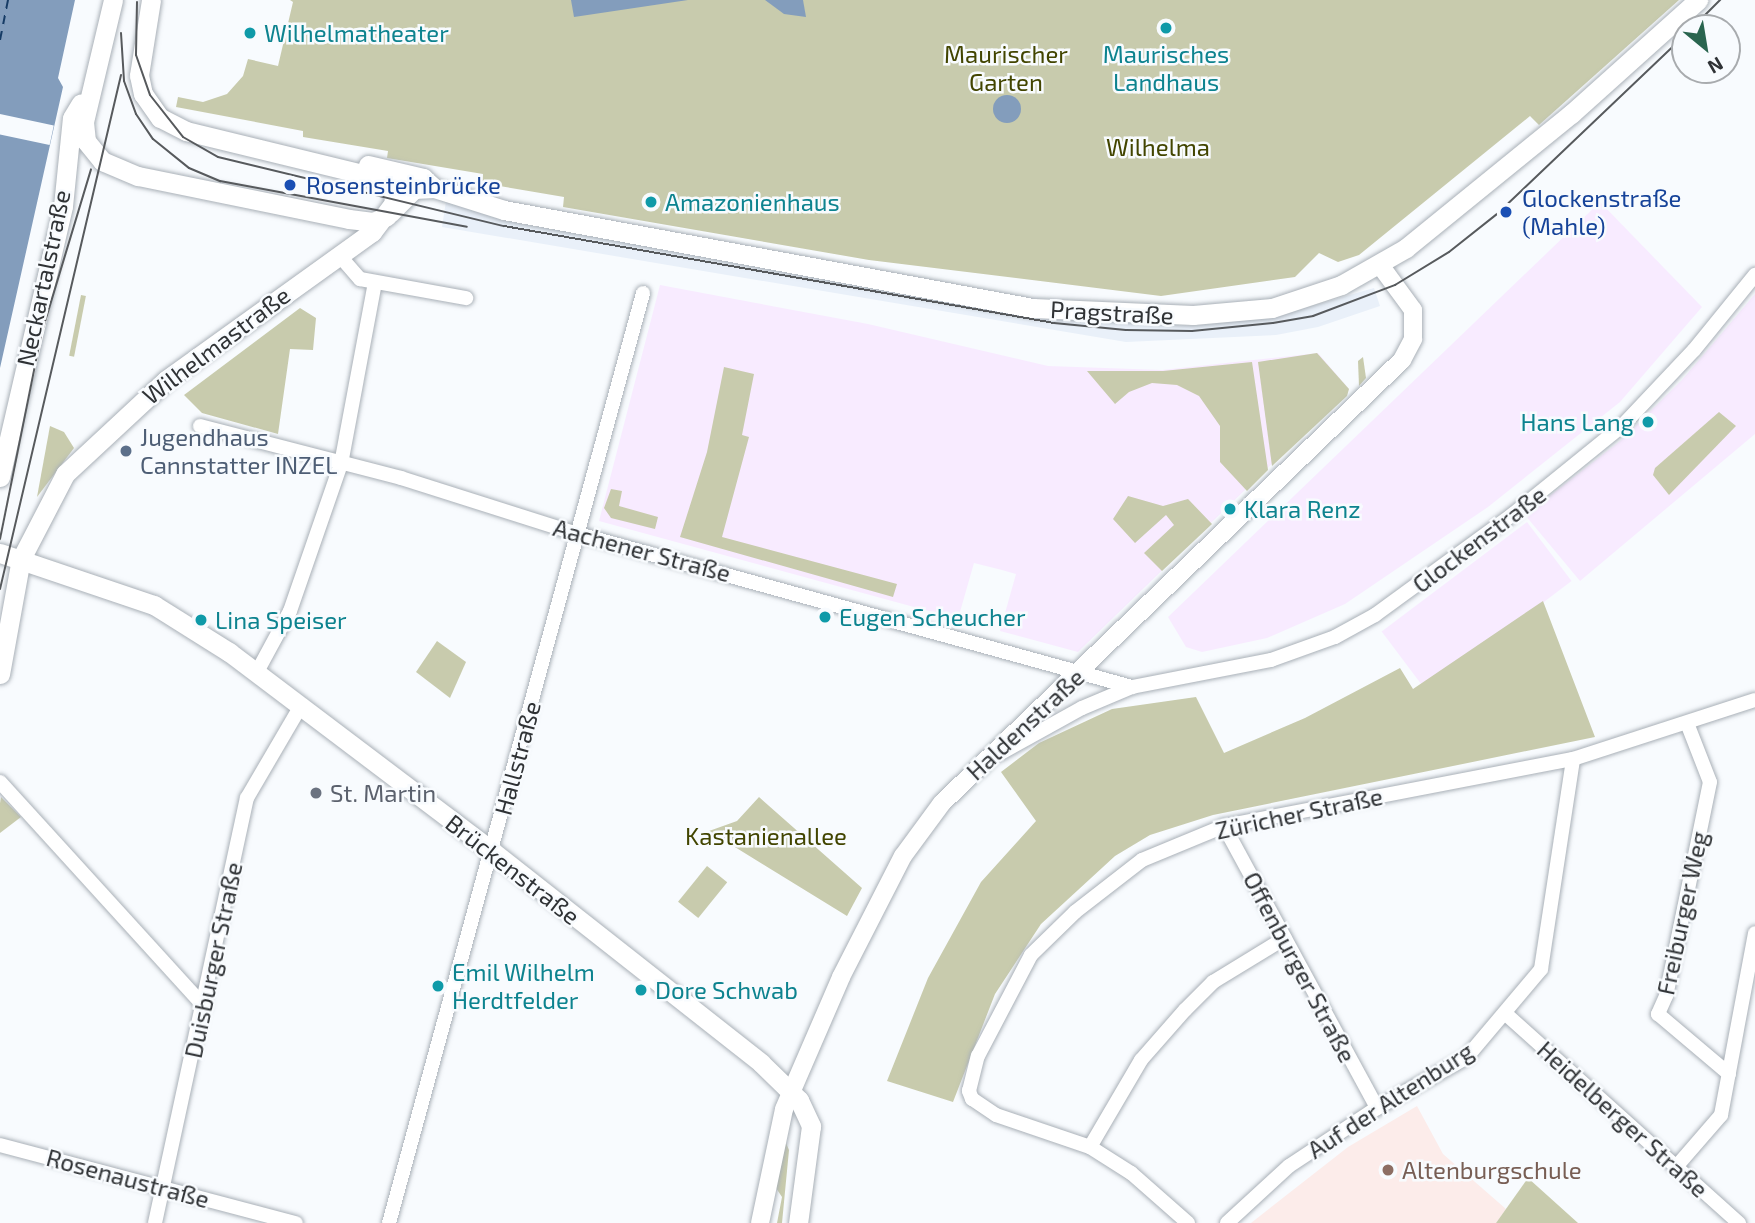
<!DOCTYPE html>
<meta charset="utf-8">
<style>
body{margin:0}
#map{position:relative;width:1755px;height:1223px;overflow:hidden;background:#f8fbfe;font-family:"Exo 2",sans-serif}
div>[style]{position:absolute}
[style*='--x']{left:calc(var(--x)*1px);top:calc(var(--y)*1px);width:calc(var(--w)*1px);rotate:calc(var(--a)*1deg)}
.commercial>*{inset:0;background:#f8ebff;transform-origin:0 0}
.built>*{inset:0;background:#e9f0f9}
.education>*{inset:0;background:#fcecea}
.green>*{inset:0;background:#c8cbad;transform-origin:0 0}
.water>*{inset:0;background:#839dbc}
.round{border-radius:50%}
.pier>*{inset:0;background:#f8fbfe;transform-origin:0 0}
.ferry>*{height:2px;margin-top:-1px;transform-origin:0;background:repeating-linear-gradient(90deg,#163c66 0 9px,transparent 0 16px)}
.roads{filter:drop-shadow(0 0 2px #a9b0b7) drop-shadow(0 0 2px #a9b0b7)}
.minor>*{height:14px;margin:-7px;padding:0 7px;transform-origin:7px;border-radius:7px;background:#fff}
.tertiary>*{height:18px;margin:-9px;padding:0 9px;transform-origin:9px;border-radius:9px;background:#fff}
.secondary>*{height:19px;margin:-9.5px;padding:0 9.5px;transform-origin:9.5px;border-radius:9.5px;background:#fff}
.tram>*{height:2px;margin:-1px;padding:0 1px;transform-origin:1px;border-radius:1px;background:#575a5d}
.dots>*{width:19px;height:19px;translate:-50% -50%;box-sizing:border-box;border:4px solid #f8fbfe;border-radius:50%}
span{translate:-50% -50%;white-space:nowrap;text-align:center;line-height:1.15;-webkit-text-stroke:5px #f8fbfe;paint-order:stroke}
.culture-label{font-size:24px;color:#0d838f}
.left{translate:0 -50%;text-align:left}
.right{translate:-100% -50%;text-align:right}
.park-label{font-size:24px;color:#424500}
.transit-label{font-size:24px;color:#164399}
.street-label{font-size:24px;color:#2f3235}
.service-label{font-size:24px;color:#4e5e75}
.worship-label{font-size:24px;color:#5b616d}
.education-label{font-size:24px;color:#785e54}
.north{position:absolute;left:1671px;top:14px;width:70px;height:70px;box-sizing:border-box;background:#f8fbfe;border:2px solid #a8abae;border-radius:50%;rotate:150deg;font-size:19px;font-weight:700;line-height:28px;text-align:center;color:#2f3235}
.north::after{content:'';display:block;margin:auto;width:24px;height:32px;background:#2a654f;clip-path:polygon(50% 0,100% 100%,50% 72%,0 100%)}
</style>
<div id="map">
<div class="commercial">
<div style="clip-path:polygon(1600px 202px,1702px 307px,1620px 402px,1488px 507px,1345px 604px,1267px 638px,1202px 652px,1186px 647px,1168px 617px)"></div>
<div style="clip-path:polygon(660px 285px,868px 324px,1048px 366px,1162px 370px,1318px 353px,1349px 389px,1078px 652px,1000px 631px,1016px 574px,1002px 570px,974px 563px,958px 619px,599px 521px)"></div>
<div style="clip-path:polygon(1755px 294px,1755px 434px,1580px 581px,1525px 515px,1620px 441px,1682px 380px)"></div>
<div style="left:1527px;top:522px;width:74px;height:182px;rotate:53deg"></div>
</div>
<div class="built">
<div style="clip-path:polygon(446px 201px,505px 221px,1053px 318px,1191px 326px,1273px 317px,1374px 288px,1380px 306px,1318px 327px,1276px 335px,1126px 342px,442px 227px)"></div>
</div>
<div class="education">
<div style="clip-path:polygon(1417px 1106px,1443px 1154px,1506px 1209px,1496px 1223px,1251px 1223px,1348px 1147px)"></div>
</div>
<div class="green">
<div style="clip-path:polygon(290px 0,1679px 0,1539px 125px,1530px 116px,1359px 255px,1338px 262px,1319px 253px,1295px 277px,1161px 296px,869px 260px,563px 207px,564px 197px,482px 183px,483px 174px,387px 158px,388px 151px,303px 137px,303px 131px,176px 107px,178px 97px,203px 102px,227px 94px,243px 76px,248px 59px,278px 66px,293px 2px)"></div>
<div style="left:81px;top:295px;width:5px;height:62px;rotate:11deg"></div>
<div style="clip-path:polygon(300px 308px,316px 318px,313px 350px,290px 349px,278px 434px,202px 413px,184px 395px)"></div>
<div style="clip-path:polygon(1317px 353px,1349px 389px,1347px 396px,1272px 466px,1258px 362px)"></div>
<div style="clip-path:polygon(1363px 357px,1366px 378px,1359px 386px,1358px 361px)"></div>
<div style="clip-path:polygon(1252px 362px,1268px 470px,1247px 491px,1220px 462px,1220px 426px,1199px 396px,1177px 385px,1152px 383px,1129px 392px,1115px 404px,1087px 371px,1163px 371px)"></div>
<div style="clip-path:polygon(724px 367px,754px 374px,742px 435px,749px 437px,722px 537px,897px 584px,893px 597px,680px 537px,707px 452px)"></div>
<div style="clip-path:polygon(1719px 412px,1736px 426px,1669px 495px,1653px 475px,1655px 468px)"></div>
<div style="clip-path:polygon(50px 426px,64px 432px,74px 448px,37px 497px)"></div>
<div style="clip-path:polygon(611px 489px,622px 491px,619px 506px,658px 517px,655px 529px,611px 518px,604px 508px)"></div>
<div style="clip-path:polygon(1128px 496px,1163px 506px,1188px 499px,1212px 524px,1162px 571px,1144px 553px,1174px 525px,1166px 515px,1135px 543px,1113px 519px)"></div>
<div style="clip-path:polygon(1543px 601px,1595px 737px,1213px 815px,1150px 835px,1115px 856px,1041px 924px,995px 994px,953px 1102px,887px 1081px,928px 978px,981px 882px,1036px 821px,1001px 772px,1039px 743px,1112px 709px,1196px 697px,1224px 753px,1305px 718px,1400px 668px,1413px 689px)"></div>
<div style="clip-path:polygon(437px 641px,466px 662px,450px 698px,416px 672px)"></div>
<div style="clip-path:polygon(1px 797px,21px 817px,0 833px,0 803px)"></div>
<div style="clip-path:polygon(759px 797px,862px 888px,847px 916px,709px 831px,737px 821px)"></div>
<div style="left:707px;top:866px;width:26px;height:46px;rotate:39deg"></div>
<div style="clip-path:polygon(786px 1143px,789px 1150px,782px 1223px,777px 1223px,782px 1197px,776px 1188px)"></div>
<div style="clip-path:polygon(1528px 1178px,1578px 1223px,1496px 1223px)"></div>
</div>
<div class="water">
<div style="clip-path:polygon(0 0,75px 0,58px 78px,63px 87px,0 368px)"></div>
<div style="clip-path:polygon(571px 0,688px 0,574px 17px)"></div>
<div style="clip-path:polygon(765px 0,803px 0,806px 17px,784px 14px)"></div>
<div class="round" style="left:993px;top:95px;width:28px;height:28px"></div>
</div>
<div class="pier">
<div style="left:0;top:114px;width:55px;height:20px;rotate:12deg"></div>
</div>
<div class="ferry">
<div style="--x:0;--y:40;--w:41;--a:-78.7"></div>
</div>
<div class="roads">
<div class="minor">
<div style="--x:339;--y:255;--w:32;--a:49"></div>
<div style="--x:360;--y:279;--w:108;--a:10.2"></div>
<div style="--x:200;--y:426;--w:208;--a:14.5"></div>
<div style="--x:401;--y:478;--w:186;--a:17.6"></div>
<div style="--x:578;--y:534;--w:575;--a:15.44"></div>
<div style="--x:257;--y:672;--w:69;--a:-61.6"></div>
<div style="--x:290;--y:611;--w:156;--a:-70.9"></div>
<div style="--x:341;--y:464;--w:184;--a:-79.4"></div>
<div style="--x:1687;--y:723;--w:63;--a:68.7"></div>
<div style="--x:1710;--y:782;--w:218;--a:101.6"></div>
<div style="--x:1666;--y:996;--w:20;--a:114"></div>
<div style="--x:1658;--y:1014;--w:93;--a:40.2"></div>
<div style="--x:999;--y:754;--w:95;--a:-29"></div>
<div style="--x:1082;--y:708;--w:54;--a:-22.8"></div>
<div style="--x:1132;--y:687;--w:142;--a:-11"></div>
<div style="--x:1271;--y:660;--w:68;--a:-19.8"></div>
<div style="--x:1335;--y:637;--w:46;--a:-28.8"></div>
<div style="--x:1375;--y:615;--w:170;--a:-36.1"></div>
<div style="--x:1512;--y:515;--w:143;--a:-39"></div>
<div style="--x:1623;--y:425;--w:103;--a:-46.6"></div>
<div style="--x:1694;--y:350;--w:97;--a:-50.9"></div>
<div style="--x:0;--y:782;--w:303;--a:47.7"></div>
<div style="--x:1224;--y:826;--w:321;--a:61.5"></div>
<div style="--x:1507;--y:1015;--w:312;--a:41.9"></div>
<div style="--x:0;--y:1145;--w:306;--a:14.8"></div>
<div style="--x:1090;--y:1147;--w:101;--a:-59.6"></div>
<div style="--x:1141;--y:1060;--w:67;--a:-48.7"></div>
<div style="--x:1185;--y:1010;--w:40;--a:-45"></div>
<div style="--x:1213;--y:982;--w:84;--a:-31.4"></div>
<div style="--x:1676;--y:1167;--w:69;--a:-49.1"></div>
<div style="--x:1721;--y:1115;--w:185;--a:-79.4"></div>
<div style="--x:155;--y:1223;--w:435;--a:-77.8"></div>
<div style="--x:247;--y:798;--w:103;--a:-59.7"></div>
<div style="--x:389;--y:1223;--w:964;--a:-74.72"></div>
<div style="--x:1188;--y:1223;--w:76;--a:-138.7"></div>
<div style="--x:1131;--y:1173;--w:49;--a:-147.6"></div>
<div style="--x:1090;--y:1147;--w:99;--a:-161.2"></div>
<div style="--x:996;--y:1115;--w:29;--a:-146"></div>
<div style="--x:972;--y:1099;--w:9;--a:-111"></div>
<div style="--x:969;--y:1091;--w:36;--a:-76"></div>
<div style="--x:978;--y:1056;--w:114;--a:-62.3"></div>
<div style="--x:1031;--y:955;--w:62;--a:-44.3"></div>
<div style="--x:1075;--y:912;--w:85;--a:-37.8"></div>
<div style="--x:1142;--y:860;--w:89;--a:-22.5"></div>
<div style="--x:1224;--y:826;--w:355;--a:-10.9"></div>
<div style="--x:1573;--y:759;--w:191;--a:-18"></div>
<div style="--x:1227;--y:1223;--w:84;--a:-42.6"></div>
<div style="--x:1289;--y:1166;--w:105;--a:-33.4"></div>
<div style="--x:1377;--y:1108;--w:103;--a:-29.5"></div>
<div style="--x:1467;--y:1057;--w:115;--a:-49.9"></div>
<div style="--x:1541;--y:969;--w:212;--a:-81.3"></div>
</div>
<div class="tertiary">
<div style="--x:760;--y:1223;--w:116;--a:-78.1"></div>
<div style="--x:784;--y:1109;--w:144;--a:-66.6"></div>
<div style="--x:841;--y:977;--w:136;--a:-62.9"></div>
<div style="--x:903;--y:856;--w:66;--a:-53.7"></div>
<div style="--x:942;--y:803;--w:639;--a:-43.92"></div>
<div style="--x:1402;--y:360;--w:24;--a:-62"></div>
<div style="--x:1413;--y:339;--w:29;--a:-90"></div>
<div style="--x:1413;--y:310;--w:56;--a:-126.3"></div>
</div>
<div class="secondary">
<div style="--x:113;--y:0;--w:125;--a:103.4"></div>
<div style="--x:84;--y:122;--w:19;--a:84"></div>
<div style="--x:86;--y:141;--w:26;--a:51"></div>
<div style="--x:102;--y:161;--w:39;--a:23"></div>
<div style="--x:138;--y:176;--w:215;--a:11.5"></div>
<div style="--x:349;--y:219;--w:24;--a:7"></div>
<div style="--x:373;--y:222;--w:15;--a:-23"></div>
<div style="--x:368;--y:165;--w:57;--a:13.3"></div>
<div style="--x:423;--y:178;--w:15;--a:42"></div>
<div style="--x:390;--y:213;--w:34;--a:-45"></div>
<div style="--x:414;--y:189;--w:20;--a:-3"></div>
<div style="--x:434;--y:188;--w:73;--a:17.4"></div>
<div style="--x:504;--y:210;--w:538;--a:10.5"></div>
<div style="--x:1033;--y:308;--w:160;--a:2.5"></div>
<div style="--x:1193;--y:315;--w:79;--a:-5.1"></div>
<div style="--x:1272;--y:308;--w:73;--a:-18.4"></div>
<div style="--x:1341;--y:285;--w:75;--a:-29.6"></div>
<div style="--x:1406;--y:248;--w:213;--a:-39.1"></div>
<div style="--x:1571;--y:114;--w:171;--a:-41.9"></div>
<div style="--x:0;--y:477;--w:278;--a:-76.9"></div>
<div style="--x:63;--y:206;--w:88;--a:-84.2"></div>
<div style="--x:72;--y:118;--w:17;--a:-59"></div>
<div style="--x:0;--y:553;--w:163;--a:18.7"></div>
<div style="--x:154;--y:605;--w:89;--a:32.1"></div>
<div style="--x:229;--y:652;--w:330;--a:37.1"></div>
<div style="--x:492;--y:851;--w:342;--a:38.2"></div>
<div style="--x:761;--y:1063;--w:53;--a:44.2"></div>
<div style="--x:799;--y:1100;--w:29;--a:65"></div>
<div style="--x:811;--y:1126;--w:98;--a:97.6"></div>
<div style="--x:0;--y:674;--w:117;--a:-79.7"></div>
<div style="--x:21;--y:559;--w:96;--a:-62.6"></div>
<div style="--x:65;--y:474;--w:138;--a:-42.9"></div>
<div style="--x:166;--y:380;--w:254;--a:-35.7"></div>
<div style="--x:372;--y:232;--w:36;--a:-53"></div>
<div style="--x:394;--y:203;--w:12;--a:-95"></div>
<div style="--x:393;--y:191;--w:16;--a:-130"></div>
<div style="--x:383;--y:179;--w:203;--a:-166.3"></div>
<div style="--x:186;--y:131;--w:29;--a:-153"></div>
<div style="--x:160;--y:118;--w:29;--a:-125"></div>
<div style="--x:143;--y:94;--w:19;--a:-102"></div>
<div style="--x:139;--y:75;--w:76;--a:-80.9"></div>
</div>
</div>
<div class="tram">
<div style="--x:137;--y:2;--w:53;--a:91.1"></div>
<div style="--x:136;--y:55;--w:42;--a:70.7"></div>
<div style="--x:150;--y:95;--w:53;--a:51.8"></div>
<div style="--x:183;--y:137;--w:40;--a:29.7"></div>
<div style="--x:218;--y:157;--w:294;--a:13.6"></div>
<div style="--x:504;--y:226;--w:558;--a:10"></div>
<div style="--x:1054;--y:323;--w:72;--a:5.6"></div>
<div style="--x:1126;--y:330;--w:66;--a:0.9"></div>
<div style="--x:1192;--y:331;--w:81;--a:-5.6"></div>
<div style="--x:1273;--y:323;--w:41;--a:-9.9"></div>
<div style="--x:1313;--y:316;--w:88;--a:-20.7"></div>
<div style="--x:1395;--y:285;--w:63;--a:-31.4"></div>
<div style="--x:1449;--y:252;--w:61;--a:-38.4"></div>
<div style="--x:1497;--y:214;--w:260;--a:-43.6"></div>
<div style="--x:1692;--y:28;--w:40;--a:-45"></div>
<div style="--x:121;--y:33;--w:48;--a:86.4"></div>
<div style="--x:124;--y:81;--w:35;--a:70"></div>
<div style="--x:136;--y:114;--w:30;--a:56"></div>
<div style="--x:153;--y:139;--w:46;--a:38.9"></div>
<div style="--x:189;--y:168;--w:34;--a:23"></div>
<div style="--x:220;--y:181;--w:251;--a:10.5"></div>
<div style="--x:0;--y:539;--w:208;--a:-78.6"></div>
<div style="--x:41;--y:335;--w:173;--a:-73.2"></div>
<div style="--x:0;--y:589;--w:528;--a:-76.75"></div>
</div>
<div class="dots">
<div style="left:1166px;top:28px;background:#0f9aa8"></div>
<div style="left:250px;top:33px;background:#0f9aa8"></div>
<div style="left:290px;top:185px;background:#1a4fb4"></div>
<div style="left:651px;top:202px;background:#0f9aa8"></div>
<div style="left:1506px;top:212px;background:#1a4fb4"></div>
<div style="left:1648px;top:422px;background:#0f9aa8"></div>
<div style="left:126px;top:451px;background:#5c6f8a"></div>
<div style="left:1230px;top:509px;background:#0f9aa8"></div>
<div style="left:825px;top:617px;background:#0f9aa8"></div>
<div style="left:201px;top:620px;background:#0f9aa8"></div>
<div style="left:316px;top:793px;background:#6b7280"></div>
<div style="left:438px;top:986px;background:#0f9aa8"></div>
<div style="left:641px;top:990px;background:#0f9aa8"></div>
<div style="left:1388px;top:1170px;background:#8d6e63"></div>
</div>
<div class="culture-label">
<span class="left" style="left:264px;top:33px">Wilhelmatheater</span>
<span style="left:1166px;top:68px">Maurisches<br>Landhaus</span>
<span class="left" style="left:665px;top:202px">Amazonienhaus</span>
<span class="right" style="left:1634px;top:422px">Hans Lang</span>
<span class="left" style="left:1244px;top:509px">Klara Renz</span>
<span class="left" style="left:839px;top:617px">Eugen Scheucher</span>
<span class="left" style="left:215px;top:620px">Lina Speiser</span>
<span class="left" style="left:452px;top:986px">Emil Wilhelm<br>Herdtfelder</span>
<span class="left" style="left:655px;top:990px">Dore Schwab</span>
</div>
<div class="park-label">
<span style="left:1006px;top:68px">Maurischer<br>Garten</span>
<span style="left:1158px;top:147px">Wilhelma</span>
<span style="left:766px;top:836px">Kastanienallee</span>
</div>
<div class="transit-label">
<span class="left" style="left:306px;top:185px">Rosensteinbrücke</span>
<span class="left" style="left:1522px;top:212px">Glockenstraße<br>(Mahle)</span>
</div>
<div class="street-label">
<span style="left:43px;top:278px;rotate:-78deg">Neckartalstraße</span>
<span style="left:1112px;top:312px;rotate:3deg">Pragstraße</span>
<span style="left:216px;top:345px;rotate:-37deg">Wilhelmastraße</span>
<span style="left:1479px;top:539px;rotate:-37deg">Glockenstraße</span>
<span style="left:642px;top:550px;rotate:15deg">Aachener Straße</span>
<span style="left:1025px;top:724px;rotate:-43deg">Haldenstraße</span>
<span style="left:517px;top:758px;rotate:-75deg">Hallstraße</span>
<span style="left:1299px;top:813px;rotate:-12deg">Züricher Straße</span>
<span style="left:513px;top:869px;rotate:38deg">Brückenstraße</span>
<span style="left:1682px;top:913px;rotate:-78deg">Freiburger Weg</span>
<span style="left:213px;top:960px;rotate:-78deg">Duisburger Straße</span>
<span style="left:1300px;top:967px;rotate:62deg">Offenburger Straße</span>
<span style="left:1390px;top:1100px;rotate:-33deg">Auf der Altenburg</span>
<span style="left:1623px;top:1119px;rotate:42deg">Heidelberger Straße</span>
<span style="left:128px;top:1178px;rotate:15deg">Rosenaustraße</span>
</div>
<div class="service-label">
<span class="left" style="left:140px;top:451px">Jugendhaus<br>Cannstatter INZEL</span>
</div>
<div class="worship-label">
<span class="left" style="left:330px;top:793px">St. Martin</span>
</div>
<div class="education-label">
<span class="left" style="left:1402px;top:1170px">Altenburgschule</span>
</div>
<div class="north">N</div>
</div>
